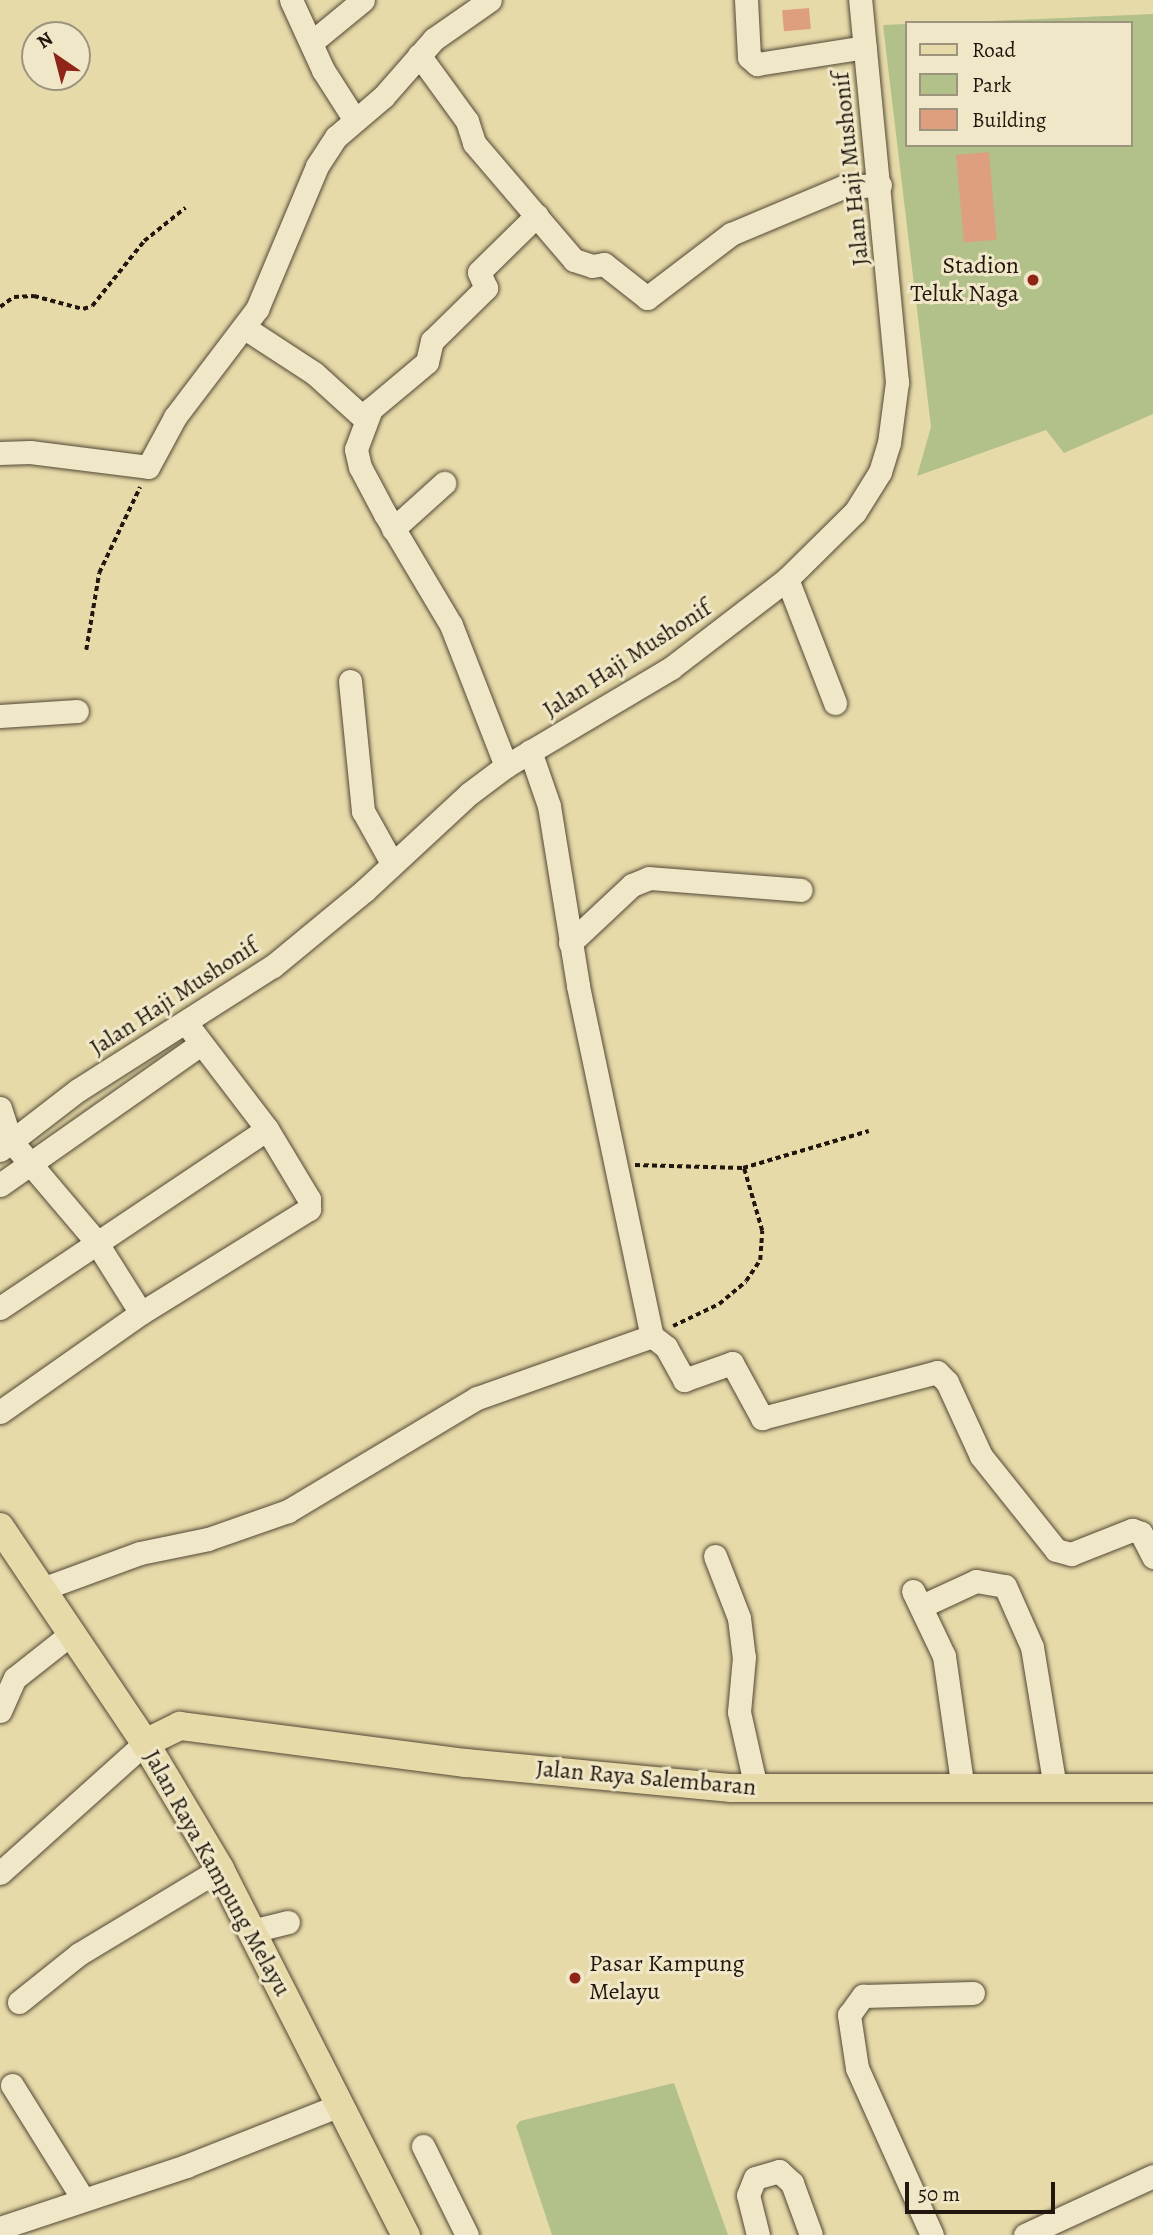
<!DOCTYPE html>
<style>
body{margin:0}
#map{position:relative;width:1153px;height:2235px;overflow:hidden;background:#e7daa9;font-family:Alegreya,serif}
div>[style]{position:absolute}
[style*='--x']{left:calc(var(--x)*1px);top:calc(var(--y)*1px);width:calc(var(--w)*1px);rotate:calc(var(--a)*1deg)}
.green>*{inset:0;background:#b2c08a}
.building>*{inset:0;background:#de9f7e;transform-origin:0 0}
.path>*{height:3.5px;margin-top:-1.75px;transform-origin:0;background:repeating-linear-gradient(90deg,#21170e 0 5px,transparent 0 8.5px)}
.roads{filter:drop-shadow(0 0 2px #524835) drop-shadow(0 0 2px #524835)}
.minor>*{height:23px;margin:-11.5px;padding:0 11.5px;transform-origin:11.5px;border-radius:11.5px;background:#efe7c7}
.major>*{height:28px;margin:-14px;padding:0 14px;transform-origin:14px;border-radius:14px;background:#e7daa9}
.dots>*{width:19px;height:19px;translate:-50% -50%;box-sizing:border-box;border:4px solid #efe7c7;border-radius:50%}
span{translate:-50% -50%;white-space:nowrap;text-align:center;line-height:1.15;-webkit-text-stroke:6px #efe7c7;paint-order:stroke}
.street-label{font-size:24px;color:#21170e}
.poi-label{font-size:24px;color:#21170e}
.right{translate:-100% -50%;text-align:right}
.left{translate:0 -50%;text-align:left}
.legend{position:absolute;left:905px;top:21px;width:228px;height:126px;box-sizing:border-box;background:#efe7c7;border:2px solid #9d947d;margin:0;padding:9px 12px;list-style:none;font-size:21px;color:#21170e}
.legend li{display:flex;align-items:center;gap:14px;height:35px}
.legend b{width:35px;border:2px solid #9d947d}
.north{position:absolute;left:21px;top:21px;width:70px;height:70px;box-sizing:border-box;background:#efe7c7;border:2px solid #9d947d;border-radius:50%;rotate:325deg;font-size:19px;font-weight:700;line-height:28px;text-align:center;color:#21170e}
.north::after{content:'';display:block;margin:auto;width:24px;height:32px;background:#8f2418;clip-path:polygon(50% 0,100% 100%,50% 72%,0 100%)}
.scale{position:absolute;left:905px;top:2182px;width:150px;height:32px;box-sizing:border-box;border:4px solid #21170e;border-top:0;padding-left:9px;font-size:21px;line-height:24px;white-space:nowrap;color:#21170e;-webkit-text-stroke:5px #efe7c7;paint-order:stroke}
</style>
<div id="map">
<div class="green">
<div style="clip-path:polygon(1153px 14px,1153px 414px,1064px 453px,1046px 430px,917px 476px,931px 427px,883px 25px,906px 24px,906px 145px,1130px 145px,1130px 23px,946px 23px)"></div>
<div style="clip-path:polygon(674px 2083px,728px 2235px,552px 2235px,516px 2126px,520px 2121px)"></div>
</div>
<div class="building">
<div style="left:809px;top:8px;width:21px;height:27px;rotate:85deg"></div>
<div style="left:989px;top:152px;width:88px;height:33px;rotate:85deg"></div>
</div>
<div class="path">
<div style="--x:0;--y:307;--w:17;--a:-36"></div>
<div style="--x:14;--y:297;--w:20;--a:-3"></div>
<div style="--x:34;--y:296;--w:51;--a:14.9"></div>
<div style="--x:83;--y:309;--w:9;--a:-18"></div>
<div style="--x:92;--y:306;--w:83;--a:-51.3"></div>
<div style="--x:144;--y:241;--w:53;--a:-38.8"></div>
<div style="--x:86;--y:650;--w:78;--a:-80.4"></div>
<div style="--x:99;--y:573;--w:95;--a:-64.5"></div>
<div style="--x:635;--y:1165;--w:108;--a:1.6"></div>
<div style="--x:743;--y:1168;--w:131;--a:-16.4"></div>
<div style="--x:673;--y:1326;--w:51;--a:-25.6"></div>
<div style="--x:719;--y:1304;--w:35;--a:-40"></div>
<div style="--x:746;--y:1281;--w:25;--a:-56"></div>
<div style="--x:760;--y:1260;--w:29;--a:-86"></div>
<div style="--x:762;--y:1231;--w:65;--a:-106.2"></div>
</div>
<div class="roads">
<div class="minor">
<div style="--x:291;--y:0;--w:77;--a:65.4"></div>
<div style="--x:323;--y:70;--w:59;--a:57.4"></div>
<div style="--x:746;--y:0;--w:57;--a:87"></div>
<div style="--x:749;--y:57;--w:11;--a:41"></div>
<div style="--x:757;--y:64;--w:109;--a:-8.9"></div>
<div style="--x:312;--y:42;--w:66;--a:-39.5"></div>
<div style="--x:419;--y:55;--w:82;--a:54"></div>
<div style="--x:467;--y:121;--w:23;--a:72"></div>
<div style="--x:474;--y:143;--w:154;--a:49.5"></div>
<div style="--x:574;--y:260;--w:19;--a:18"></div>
<div style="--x:592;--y:266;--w:12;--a:-9"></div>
<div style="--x:604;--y:264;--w:55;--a:38.3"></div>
<div style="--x:647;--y:298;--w:106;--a:-37.3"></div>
<div style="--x:731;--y:234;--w:121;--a:-22.8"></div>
<div style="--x:843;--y:187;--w:37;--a:-3"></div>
<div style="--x:245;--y:328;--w:82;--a:33.1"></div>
<div style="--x:314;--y:373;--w:70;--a:42.1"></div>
<div style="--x:0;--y:453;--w:30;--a:-2"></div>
<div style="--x:30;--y:452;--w:119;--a:7.2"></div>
<div style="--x:148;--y:467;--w:57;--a:-61.6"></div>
<div style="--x:175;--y:417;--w:136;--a:-52.8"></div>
<div style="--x:257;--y:309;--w:155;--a:-67.2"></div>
<div style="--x:317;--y:166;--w:35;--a:-57"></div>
<div style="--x:336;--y:137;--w:62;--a:-40.4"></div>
<div style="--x:383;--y:97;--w:77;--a:-48.7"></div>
<div style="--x:434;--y:39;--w:68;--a:-34.9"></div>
<div style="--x:393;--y:529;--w:69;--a:-42"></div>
<div style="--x:787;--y:579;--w:133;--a:68.8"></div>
<div style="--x:350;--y:681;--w:131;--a:84.3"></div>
<div style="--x:363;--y:811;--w:60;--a:60.9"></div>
<div style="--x:0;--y:716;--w:77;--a:-3.7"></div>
<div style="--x:530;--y:751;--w:58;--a:70.9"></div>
<div style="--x:549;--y:806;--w:182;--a:80.8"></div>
<div style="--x:578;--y:986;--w:358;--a:78.1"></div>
<div style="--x:652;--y:1336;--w:18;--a:38"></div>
<div style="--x:666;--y:1347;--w:38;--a:61"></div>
<div style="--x:684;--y:1380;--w:51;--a:-19.5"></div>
<div style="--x:732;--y:1363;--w:63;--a:61.4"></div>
<div style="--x:762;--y:1418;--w:181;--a:-14.7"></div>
<div style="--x:937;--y:1372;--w:14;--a:45"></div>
<div style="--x:947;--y:1382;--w:81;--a:65.3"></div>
<div style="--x:981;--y:1456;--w:120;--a:51.4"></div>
<div style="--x:1056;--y:1550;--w:16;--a:15"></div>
<div style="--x:1071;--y:1554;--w:66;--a:-21.5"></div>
<div style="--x:1132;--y:1530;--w:9;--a:18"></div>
<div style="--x:1141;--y:1533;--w:27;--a:63"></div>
<div style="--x:506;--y:766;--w:151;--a:-111.3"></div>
<div style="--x:451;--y:625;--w:129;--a:-120.7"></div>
<div style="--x:385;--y:514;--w:53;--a:-118"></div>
<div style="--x:360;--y:467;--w:18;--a:-103"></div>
<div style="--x:356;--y:449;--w:43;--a:-69.4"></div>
<div style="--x:371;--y:409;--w:73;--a:-40"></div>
<div style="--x:427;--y:362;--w:22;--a:-77"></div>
<div style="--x:432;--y:341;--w:76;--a:-44.5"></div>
<div style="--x:486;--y:288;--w:17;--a:-114"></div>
<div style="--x:479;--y:272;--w:81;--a:-44.5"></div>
<div style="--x:570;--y:943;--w:85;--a:-43.1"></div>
<div style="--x:632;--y:885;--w:18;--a:-22"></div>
<div style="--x:649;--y:878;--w:152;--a:4.5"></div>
<div style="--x:0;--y:1108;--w:35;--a:72"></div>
<div style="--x:11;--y:1141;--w:130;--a:49.7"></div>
<div style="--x:95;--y:1240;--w:86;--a:57.8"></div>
<div style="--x:0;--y:1150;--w:98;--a:-37.6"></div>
<div style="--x:78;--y:1090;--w:231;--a:-32.5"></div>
<div style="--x:273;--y:966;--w:118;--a:-39.5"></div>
<div style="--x:364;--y:891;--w:144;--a:-42.8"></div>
<div style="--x:470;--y:793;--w:45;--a:-36.9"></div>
<div style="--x:506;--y:766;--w:192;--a:-30.7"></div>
<div style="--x:671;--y:668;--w:146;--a:-37.5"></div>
<div style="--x:787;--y:579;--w:95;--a:-44.6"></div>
<div style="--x:855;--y:512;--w:47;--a:-58"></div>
<div style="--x:880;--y:472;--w:30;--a:-73"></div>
<div style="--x:889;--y:443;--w:62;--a:-82.5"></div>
<div style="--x:897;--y:382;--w:384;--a:-95.5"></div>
<div style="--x:0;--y:1185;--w:243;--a:-35.1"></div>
<div style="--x:0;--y:1308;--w:321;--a:-33.8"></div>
<div style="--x:0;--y:1412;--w:172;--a:-35.1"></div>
<div style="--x:141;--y:1313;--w:198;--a:-31.8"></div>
<div style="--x:309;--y:1209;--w:10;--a:-90"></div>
<div style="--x:309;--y:1199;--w:82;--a:-121"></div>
<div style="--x:267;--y:1129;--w:133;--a:-127.4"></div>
<div style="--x:715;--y:1556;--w:66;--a:68.8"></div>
<div style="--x:739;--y:1618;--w:39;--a:83"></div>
<div style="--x:744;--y:1657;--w:55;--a:95.2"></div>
<div style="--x:739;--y:1712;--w:78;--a:77.4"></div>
<div style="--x:42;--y:1589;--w:104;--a:-20.2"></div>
<div style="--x:140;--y:1553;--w:69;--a:-11.6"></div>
<div style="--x:208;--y:1539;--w:85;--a:-19.3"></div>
<div style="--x:288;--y:1511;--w:220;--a:-30.9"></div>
<div style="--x:477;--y:1398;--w:186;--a:-19.5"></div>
<div style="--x:913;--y:1591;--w:72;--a:64.5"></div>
<div style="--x:944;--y:1656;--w:135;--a:81.9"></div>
<div style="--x:924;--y:1605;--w:57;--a:-24.8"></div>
<div style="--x:976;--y:1581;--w:29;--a:10"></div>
<div style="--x:1005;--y:1586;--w:67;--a:66.1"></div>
<div style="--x:1032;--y:1647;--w:143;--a:80.7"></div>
<div style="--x:0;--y:1711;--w:36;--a:-66"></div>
<div style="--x:15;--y:1678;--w:73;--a:-38.3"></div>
<div style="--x:0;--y:1873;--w:195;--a:-41.9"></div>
<div style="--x:252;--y:1931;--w:37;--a:-14"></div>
<div style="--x:19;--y:2002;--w:77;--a:-38.7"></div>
<div style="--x:79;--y:1954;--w:165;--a:-31.1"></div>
<div style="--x:12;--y:2085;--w:134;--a:58.1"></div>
<div style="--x:423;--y:2146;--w:99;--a:63.7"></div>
<div style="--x:0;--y:2228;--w:196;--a:-18.4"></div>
<div style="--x:186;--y:2166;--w:166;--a:-21.6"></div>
<div style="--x:758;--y:2235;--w:41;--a:-104"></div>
<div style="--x:748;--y:2195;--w:18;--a:-68"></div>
<div style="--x:755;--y:2178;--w:25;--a:-16"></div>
<div style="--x:779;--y:2171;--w:18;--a:43"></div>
<div style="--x:792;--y:2183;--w:55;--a:69.9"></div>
<div style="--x:932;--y:2235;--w:183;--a:-114.2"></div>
<div style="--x:857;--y:2068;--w:54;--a:-98.6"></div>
<div style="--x:849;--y:2015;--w:24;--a:-54"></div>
<div style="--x:863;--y:1996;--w:110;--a:-1.6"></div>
<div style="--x:1025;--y:2235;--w:141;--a:-24.7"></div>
</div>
<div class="major">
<div style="--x:0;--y:1527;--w:260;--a:56.1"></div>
<div style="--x:145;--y:1743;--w:147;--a:59.2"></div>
<div style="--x:220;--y:1869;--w:411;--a:63.1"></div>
<div style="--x:145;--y:1743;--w:39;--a:-26"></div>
<div style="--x:180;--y:1726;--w:288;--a:7.4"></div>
<div style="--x:466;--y:1763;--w:266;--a:5.4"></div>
<div style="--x:731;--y:1788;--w:422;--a:0"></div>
</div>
</div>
<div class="dots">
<div style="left:1033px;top:280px;background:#8f2418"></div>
<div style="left:575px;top:1978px;background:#8f2418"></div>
</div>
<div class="street-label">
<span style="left:851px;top:169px;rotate:-96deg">Jalan Haji Mushonif</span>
<span style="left:627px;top:659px;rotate:-33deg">Jalan Haji Mushonif</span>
<span style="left:174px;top:997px;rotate:-33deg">Jalan Haji Mushonif</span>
<span style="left:646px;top:1778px;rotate:5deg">Jalan Raya Salembaran</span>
<span style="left:217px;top:1873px;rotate:61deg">Jalan Raya Kampung Melayu</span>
</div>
<div class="poi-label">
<span class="right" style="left:1019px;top:280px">Stadion<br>Teluk Naga</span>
<span class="left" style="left:589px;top:1978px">Pasar Kampung<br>Melayu</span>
</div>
<ul class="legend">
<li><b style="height:9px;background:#e7daa9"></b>Road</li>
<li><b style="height:19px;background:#b2c08a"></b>Park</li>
<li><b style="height:19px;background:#de9f7e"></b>Building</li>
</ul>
<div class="north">N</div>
<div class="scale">50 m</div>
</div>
